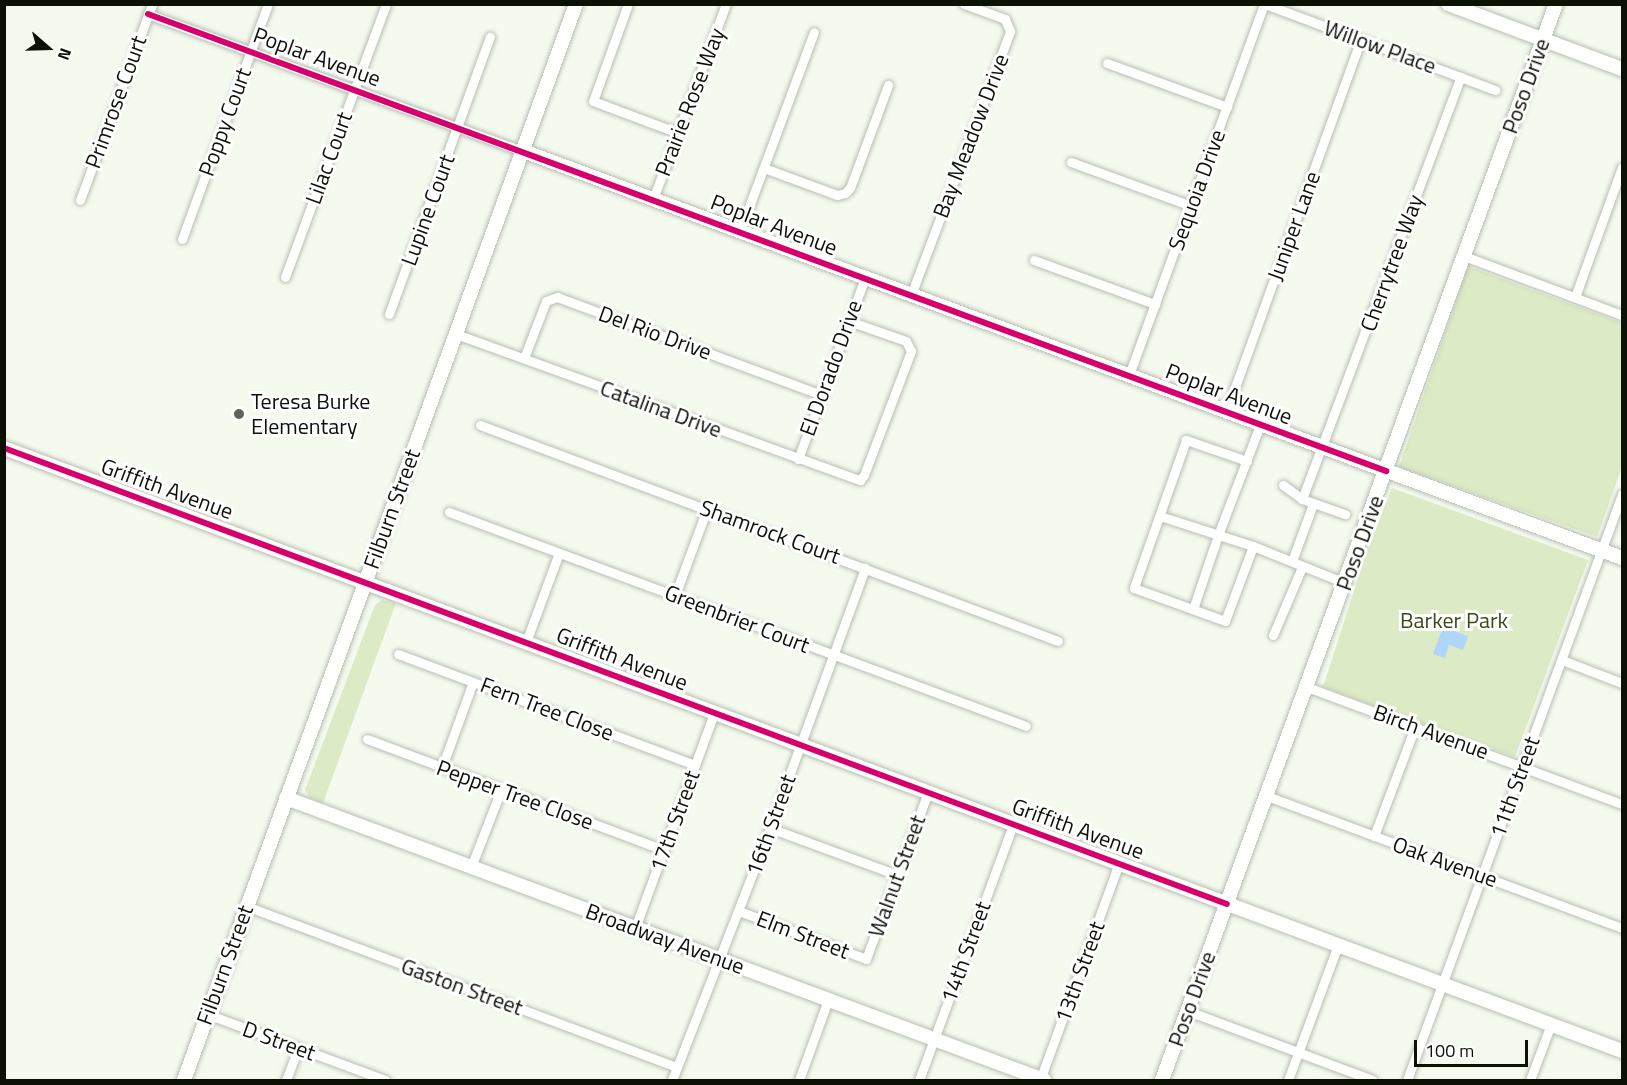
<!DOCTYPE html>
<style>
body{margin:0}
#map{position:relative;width:1627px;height:1085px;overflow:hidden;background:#f5faef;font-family:"Titillium Web",sans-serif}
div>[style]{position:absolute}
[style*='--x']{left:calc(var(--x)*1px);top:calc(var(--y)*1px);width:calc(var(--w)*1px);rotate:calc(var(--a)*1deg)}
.green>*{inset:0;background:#dceac6}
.water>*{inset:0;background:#add6f7}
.roads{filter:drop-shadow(0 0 2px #b8bdb2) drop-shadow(0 0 2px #b8bdb2)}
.street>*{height:9px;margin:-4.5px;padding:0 4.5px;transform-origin:4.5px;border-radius:4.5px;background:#fefefd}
.secondary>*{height:14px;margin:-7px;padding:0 7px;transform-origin:7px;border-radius:7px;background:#fefefd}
.cycleway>*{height:6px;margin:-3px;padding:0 3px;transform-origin:3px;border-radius:3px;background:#d6006c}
.dots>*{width:16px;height:16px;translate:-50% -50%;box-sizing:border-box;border:3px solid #fff;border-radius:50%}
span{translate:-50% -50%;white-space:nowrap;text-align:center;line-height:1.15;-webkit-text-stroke:6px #fff;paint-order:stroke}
.street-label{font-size:22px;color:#0c1106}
.poi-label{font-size:22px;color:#0c1106}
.left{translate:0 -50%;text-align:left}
.park-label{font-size:22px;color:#394a19}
.frame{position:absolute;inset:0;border:6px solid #0c1106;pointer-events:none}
.north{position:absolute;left:18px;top:18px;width:60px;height:60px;-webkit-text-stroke:4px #fff;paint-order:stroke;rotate:110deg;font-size:16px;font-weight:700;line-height:24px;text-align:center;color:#0c1106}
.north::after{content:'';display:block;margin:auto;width:21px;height:27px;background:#0c1106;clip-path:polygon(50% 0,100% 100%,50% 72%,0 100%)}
.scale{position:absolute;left:1414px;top:1040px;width:114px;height:27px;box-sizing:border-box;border:3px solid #0c1106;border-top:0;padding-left:8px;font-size:18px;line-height:21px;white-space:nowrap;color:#0c1106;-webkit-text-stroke:4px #fff;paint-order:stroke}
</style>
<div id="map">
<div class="green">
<div style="clip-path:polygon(1468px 266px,1622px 323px,1622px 467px,1597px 537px,1399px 467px)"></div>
<div style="clip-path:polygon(1392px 488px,1588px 560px,1515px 757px,1323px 687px,1365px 557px)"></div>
<div style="clip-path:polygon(382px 600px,396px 603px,323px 803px,310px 798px,305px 790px,375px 605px)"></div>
</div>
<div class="water">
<div style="clip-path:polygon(1443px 627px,1468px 636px,1463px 650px,1449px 645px,1445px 658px,1433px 654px)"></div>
</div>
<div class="roads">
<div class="street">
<div style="--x:628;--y:4;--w:103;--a:109.8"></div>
<div style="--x:593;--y:101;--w:91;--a:20.6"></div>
<div style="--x:1265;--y:4;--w:246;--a:20.5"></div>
<div style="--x:148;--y:14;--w:399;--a:20.1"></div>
<div style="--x:1107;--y:63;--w:128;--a:20.1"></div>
<div style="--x:1071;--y:162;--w:128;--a:20.1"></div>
<div style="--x:764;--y:168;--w:78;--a:20.3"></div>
<div style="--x:837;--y:195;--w:8;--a:-14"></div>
<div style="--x:845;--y:193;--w:7;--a:-45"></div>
<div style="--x:850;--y:188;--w:110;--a:-69.7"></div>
<div style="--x:653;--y:199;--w:208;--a:-69.5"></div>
<div style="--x:80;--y:200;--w:209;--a:-69.8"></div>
<div style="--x:740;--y:231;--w:212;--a:-69.6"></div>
<div style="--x:182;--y:239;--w:250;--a:-69.9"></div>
<div style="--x:1464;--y:256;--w:169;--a:20.5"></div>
<div style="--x:1034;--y:260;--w:129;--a:20"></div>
<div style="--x:285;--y:277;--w:291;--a:-69.7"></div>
<div style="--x:911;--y:295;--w:282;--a:-69.4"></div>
<div style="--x:1010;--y:31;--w:13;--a:-113"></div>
<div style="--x:1005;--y:19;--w:44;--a:-159.9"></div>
<div style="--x:1575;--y:297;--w:138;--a:-70.1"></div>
<div style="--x:389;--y:314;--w:295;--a:-70"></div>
<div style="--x:456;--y:334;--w:430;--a:19.9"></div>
<div style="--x:860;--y:480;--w:6;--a:-51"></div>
<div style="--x:864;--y:475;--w:133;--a:-69.2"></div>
<div style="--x:911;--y:351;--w:11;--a:-117"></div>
<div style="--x:906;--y:341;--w:60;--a:-160.7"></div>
<div style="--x:524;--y:358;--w:61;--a:-68.9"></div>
<div style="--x:546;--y:301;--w:12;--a:-20"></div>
<div style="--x:557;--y:297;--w:283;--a:20.3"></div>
<div style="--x:1129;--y:375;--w:395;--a:-70"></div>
<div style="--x:1226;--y:412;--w:396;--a:-70.1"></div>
<div style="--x:480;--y:425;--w:617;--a:20.49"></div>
<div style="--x:798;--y:459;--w:193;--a:-69.7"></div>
<div style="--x:1247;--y:461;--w:65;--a:-161"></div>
<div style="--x:1186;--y:440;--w:157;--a:109.4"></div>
<div style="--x:1134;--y:588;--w:97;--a:19.9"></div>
<div style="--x:1225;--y:621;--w:80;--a:-69.5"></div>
<div style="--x:1283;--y:485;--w:24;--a:36"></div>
<div style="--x:1302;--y:499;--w:46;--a:19.2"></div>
<div style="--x:1302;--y:499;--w:451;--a:-69.4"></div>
<div style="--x:449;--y:512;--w:615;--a:20.35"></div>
<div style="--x:1160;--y:516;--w:98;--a:17.9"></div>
<div style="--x:1253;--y:546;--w:99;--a:21.9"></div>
<div style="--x:1292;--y:561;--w:61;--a:-69.8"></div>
<div style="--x:675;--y:595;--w:92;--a:-69.6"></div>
<div style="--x:1193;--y:609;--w:78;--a:-71.3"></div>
<div style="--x:1218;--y:535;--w:118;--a:-69.1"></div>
<div style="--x:1273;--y:635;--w:74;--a:-66.9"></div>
<div style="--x:526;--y:642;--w:95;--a:-69.7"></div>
<div style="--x:398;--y:654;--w:317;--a:20.5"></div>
<div style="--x:1562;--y:660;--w:64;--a:21"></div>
<div style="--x:1307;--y:687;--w:336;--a:20.4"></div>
<div style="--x:367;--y:739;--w:317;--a:20.5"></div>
<div style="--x:442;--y:767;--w:90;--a:-70"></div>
<div style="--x:1267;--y:796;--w:379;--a:20.4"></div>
<div style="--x:770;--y:828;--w:135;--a:20.3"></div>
<div style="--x:1374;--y:836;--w:116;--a:-69.4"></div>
<div style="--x:471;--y:867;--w:83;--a:-68.7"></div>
<div style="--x:246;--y:906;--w:460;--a:20.5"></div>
<div style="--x:739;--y:911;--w:136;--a:20.7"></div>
<div style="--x:866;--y:959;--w:178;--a:-69.6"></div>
<div style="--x:635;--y:928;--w:229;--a:-69.8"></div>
<div style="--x:1188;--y:1011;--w:197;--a:20.5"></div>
<div style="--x:207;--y:1014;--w:190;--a:20.3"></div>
<div style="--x:286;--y:1080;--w:34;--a:-69"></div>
<div style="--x:672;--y:1080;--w:270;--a:-68.7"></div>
<div style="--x:770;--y:828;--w:277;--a:-69.9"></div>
<div style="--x:799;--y:1080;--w:85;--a:-70.1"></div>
<div style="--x:919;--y:1080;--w:273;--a:-69.8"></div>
<div style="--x:1040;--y:1080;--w:231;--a:-70"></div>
<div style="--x:1288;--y:1080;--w:144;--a:-69.7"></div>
<div style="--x:1407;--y:1080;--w:624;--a:-69.85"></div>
<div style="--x:1530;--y:1080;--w:60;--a:-69.4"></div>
</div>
<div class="secondary">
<div style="--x:1448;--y:4;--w:186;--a:20.5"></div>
<div style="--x:523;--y:151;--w:1172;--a:20.32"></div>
<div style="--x:4;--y:448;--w:1727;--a:20.44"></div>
<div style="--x:286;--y:798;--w:809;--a:20.41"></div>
<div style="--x:184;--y:1080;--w:1145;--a:-69.98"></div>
<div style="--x:1162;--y:1080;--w:1146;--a:-69.89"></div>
</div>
</div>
<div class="cycleway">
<div style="--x:148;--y:14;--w:1320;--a:20.26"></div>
<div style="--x:4;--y:448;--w:1305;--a:20.45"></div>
</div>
<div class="dots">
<div style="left:239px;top:414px;background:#5e6358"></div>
</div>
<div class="street-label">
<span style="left:1380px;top:47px;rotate:20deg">Willow Place</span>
<span style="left:317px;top:57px;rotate:20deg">Poplar Avenue</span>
<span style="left:1526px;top:86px;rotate:-70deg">Poso Drive</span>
<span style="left:116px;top:102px;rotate:-70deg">Primrose Court</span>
<span style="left:690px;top:102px;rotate:-69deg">Prairie Rose Way</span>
<span style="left:225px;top:122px;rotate:-70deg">Poppy Court</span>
<span style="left:971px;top:136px;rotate:-69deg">Bay Meadow Drive</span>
<span style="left:329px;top:158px;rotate:-70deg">Lilac Court</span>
<span style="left:1197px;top:190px;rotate:-70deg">Sequoia Drive</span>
<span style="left:428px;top:210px;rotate:-70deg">Lupine Court</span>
<span style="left:774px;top:225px;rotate:21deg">Poplar Avenue</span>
<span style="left:1294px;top:226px;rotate:-70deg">Juniper Lane</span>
<span style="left:1392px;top:263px;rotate:-70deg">Cherrytree Way</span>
<span style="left:655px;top:333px;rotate:20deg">Del Rio Drive</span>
<span style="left:831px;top:368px;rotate:-70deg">El Dorado Drive</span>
<span style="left:1229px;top:394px;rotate:21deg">Poplar Avenue</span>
<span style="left:661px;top:409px;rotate:20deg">Catalina Drive</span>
<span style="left:167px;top:489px;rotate:20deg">Griffith Avenue</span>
<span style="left:392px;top:509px;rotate:-70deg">Filburn Street</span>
<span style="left:770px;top:532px;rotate:20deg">Shamrock Court</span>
<span style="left:1360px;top:543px;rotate:-70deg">Poso Drive</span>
<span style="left:737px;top:619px;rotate:21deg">Greenbrier Court</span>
<span style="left:622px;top:659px;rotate:21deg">Griffith Avenue</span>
<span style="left:547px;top:709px;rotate:21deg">Fern Tree Close</span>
<span style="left:1431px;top:732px;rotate:20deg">Birch Avenue</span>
<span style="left:1515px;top:787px;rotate:-70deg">11th Street</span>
<span style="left:515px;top:795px;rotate:20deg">Pepper Tree Close</span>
<span style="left:675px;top:821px;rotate:-70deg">17th Street</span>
<span style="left:771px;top:825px;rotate:-70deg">16th Street</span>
<span style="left:1078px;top:829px;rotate:20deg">Griffith Avenue</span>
<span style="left:1445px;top:862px;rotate:20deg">Oak Avenue</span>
<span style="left:897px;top:876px;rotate:-70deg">Walnut Street</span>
<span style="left:803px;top:935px;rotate:21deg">Elm Street</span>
<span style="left:665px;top:939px;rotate:20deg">Broadway Avenue</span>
<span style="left:966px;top:952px;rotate:-70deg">14th Street</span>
<span style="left:225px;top:965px;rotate:-70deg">Filburn Street</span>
<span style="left:1080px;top:972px;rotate:-70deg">13th Street</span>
<span style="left:462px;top:987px;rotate:20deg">Gaston Street</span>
<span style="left:1192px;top:999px;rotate:-70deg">Poso Drive</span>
<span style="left:279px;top:1041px;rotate:20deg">D Street</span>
</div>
<div class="poi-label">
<span class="left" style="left:251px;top:414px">Teresa Burke<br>Elementary</span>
</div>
<div class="park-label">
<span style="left:1454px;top:621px">Barker Park</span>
</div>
<div class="frame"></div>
<div class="north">N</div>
<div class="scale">100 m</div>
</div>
